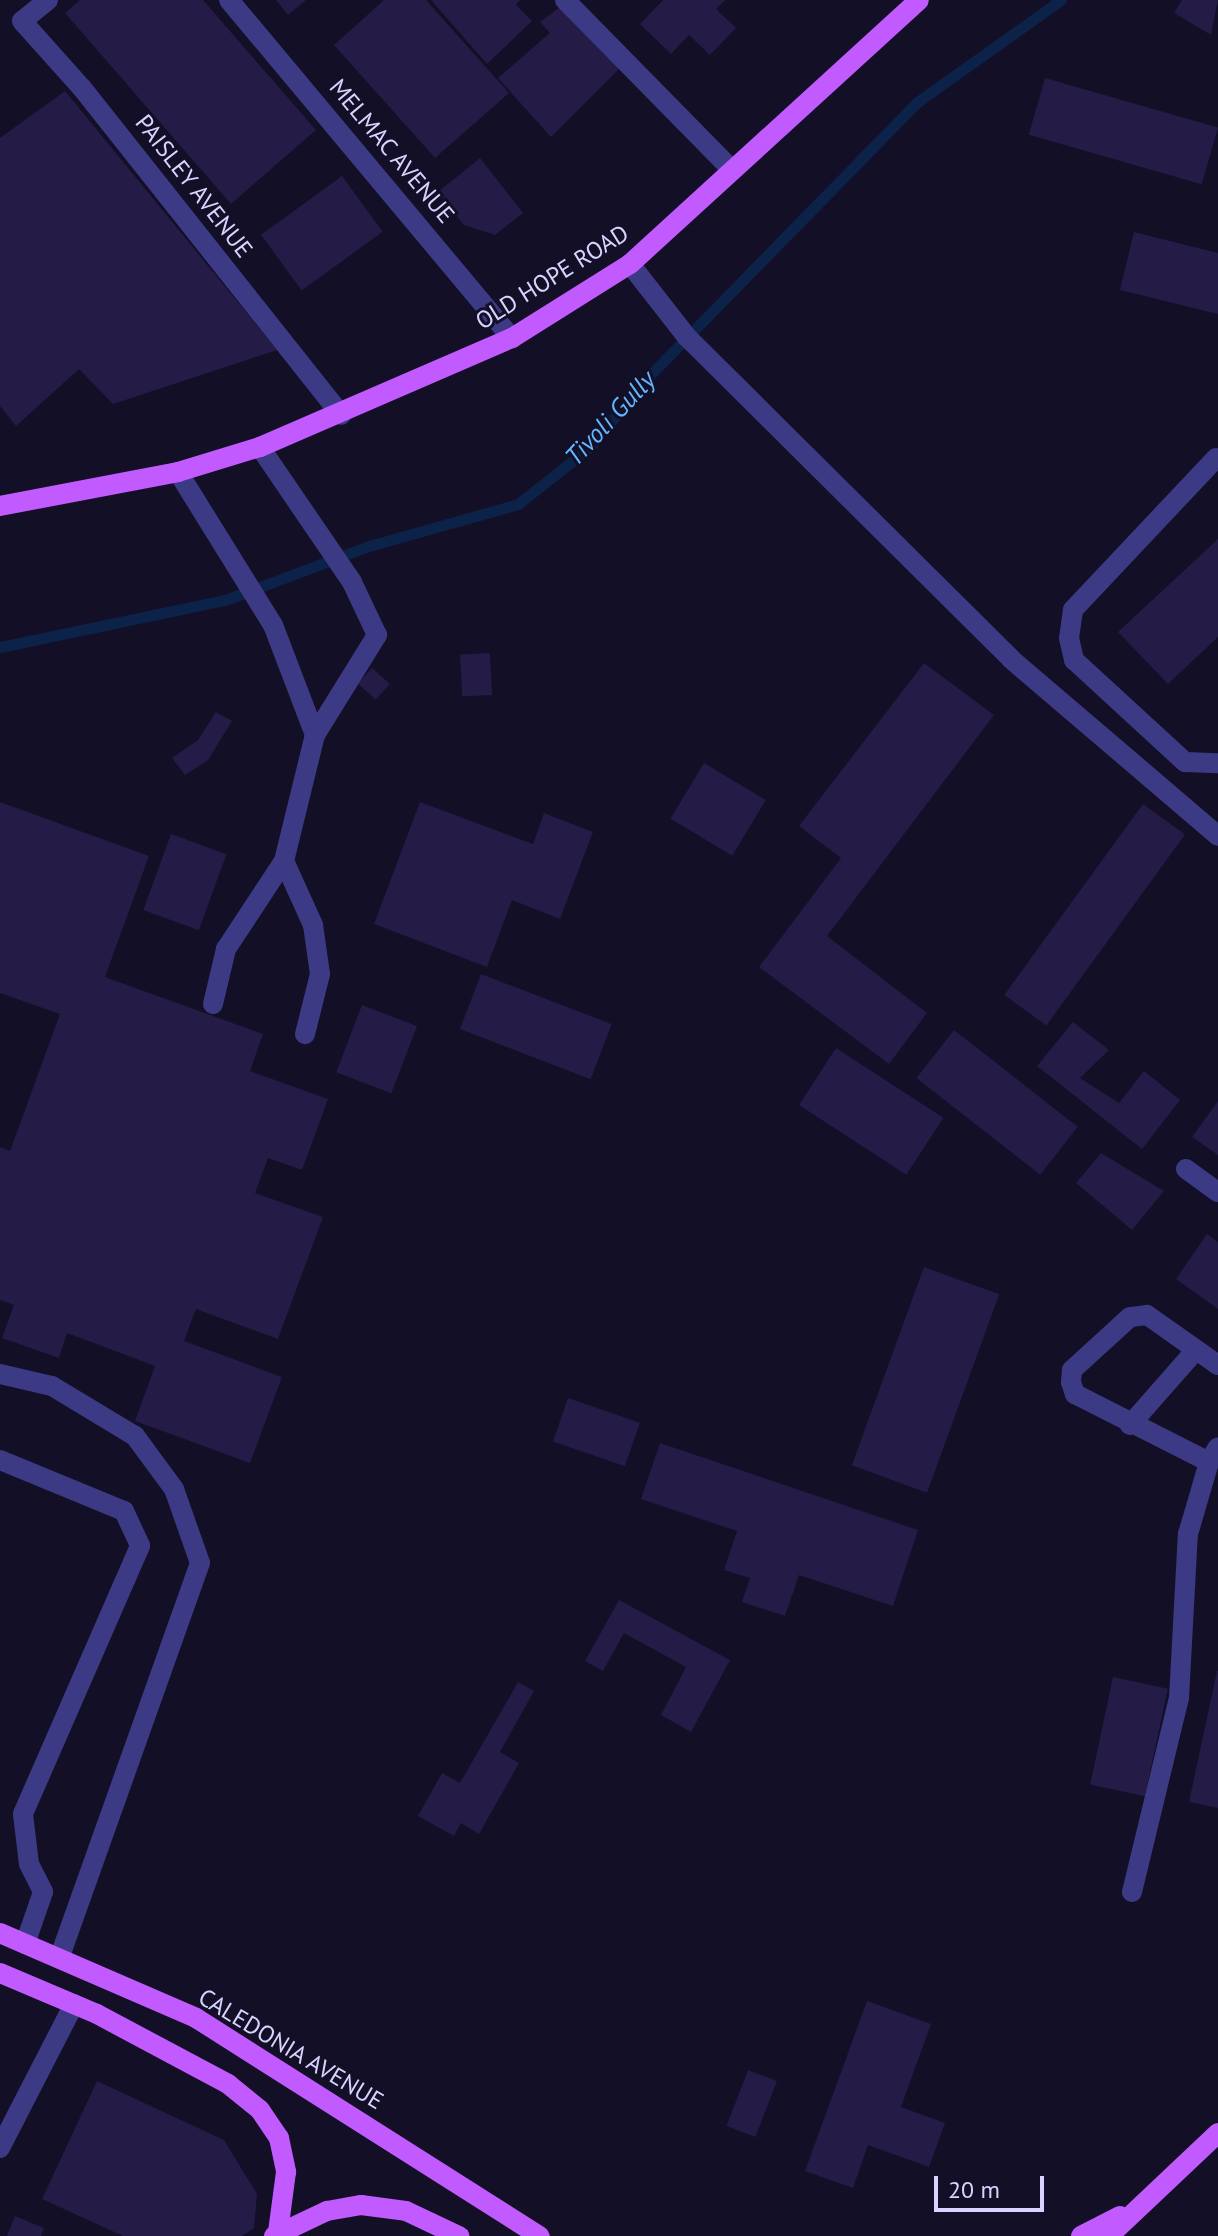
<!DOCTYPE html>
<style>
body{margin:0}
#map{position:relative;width:1218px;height:2236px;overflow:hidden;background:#130f26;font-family:"PT Sans",sans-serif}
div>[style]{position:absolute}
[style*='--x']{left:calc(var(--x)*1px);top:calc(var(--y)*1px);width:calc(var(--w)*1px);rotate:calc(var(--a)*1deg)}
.stream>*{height:11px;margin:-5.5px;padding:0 5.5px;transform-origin:5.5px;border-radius:5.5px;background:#0c2248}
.building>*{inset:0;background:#241b47;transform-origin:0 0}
.minor>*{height:20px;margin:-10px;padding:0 10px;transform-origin:10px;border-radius:10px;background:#3d3a85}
.major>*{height:20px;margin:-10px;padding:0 10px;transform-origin:10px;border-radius:10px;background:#c25bff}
span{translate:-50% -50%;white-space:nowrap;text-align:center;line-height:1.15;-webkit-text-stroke:6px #130f26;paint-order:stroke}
.street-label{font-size:24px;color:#d9d4ff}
.water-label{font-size:26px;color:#62b6ff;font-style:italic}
.scale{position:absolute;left:934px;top:2176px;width:110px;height:36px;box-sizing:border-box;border:4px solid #d9d4ff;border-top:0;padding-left:10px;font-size:24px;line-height:28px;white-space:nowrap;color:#d9d4ff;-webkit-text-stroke:6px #130f26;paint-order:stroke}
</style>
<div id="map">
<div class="stream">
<div style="--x:0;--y:647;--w:230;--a:-11.8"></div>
<div style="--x:225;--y:600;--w:154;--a:-20.6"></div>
<div style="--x:369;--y:546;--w:155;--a:-15.7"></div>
<div style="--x:518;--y:504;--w:90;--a:-38.3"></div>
<div style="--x:589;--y:448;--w:98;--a:-50"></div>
<div style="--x:652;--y:373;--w:378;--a:-45.6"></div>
<div style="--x:916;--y:103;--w:178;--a:-35.4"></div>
</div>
<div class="building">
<div style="clip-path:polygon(80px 0,203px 0,316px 130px,231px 204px,65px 13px)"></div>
<div style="clip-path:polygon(276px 0,306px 0,288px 15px)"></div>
<div style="clip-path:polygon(384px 0,426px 0,509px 93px,435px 158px,334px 45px)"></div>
<div style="clip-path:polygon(431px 0,520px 0,516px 5px,532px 21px,487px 64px)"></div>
<div style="clip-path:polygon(663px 0,725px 0,716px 9px,736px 28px,710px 55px,689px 35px,671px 54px,640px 24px)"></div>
<div style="clip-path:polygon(1182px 0,1218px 0,1211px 35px,1174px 13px)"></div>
<div style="clip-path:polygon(563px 5px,621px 67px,551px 137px,498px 78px,550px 33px,540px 22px)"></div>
<div style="left:1045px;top:78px;width:180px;height:59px;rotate:16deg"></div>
<div style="clip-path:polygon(65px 91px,277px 350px,113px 404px,79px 369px,16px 426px,0 406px,0 138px)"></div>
<div style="clip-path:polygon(480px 158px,523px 213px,495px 235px,464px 225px,438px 192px)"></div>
<div style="left:342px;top:176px;width:69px;height:100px;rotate:54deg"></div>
<div style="clip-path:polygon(1134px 232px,1218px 253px,1218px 314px,1120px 290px)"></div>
<div style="clip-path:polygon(1218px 539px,1218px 637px,1168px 684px,1118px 632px)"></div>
<div style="left:490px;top:653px;width:42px;height:30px;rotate:87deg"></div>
<div style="clip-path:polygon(924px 663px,994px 715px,827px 936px,927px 1013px,889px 1064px,759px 967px,841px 858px,799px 826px)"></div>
<div style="left:372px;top:668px;width:24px;height:21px;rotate:42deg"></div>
<div style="clip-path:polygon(216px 712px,232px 721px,208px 760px,185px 775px,172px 758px,198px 740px)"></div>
<div style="left:704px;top:763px;width:72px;height:65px;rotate:31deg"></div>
<div style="clip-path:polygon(0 802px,149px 856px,105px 977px,263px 1034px,250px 1071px,328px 1099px,302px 1170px,268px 1158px,255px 1193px,323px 1217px,278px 1339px,196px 1309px,184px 1341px,282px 1377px,250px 1463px,135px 1421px,155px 1366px,67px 1333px,59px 1358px,2px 1338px,14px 1305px,0 1300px,0 1147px,10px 1151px,60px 1014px,0 993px)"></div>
<div style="clip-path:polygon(420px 802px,533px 844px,544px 813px,593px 832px,560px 919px,512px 900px,487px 967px,374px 924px)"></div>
<div style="left:1143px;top:804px;width:52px;height:236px;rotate:36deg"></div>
<div style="left:171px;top:834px;width:59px;height:81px;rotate:20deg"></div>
<div style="left:481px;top:974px;width:140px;height:59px;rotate:21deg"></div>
<div style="left:362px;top:1005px;width:59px;height:72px;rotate:21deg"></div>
<div style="clip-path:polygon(1073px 1022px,1109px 1050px,1080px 1078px,1119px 1103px,1144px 1071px,1180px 1100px,1142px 1149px,1037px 1066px)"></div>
<div style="left:954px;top:1030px;width:157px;height:61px;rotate:38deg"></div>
<div style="left:836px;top:1048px;width:128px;height:68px;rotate:33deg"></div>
<div style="clip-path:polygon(1218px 1101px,1218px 1155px,1192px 1137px)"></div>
<div style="clip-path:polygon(1101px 1153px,1164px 1191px,1132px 1230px,1076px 1183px)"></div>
<div style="clip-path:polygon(1207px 1234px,1218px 1242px,1218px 1309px,1176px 1279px)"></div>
<div style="left:924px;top:1267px;width:80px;height:211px;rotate:20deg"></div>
<div style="left:568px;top:1398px;width:76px;height:46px;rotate:19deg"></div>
<div style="clip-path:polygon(660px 1443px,918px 1530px,893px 1606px,799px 1575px,785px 1616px,742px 1602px,750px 1578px,724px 1570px,737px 1531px,641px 1499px)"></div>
<div style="clip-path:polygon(619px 1600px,730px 1660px,691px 1732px,661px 1715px,686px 1667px,624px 1633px,603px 1671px,585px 1661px)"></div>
<div style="clip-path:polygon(1217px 1671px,1218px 1671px,1218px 1808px,1189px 1802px)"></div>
<div style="left:1113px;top:1677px;width:56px;height:110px;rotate:12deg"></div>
<div style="clip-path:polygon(518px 1682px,534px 1691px,500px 1752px,519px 1763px,479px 1834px,461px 1823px,454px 1836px,418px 1816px,442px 1773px,460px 1783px)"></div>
<div style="clip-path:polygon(867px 2001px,931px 2024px,901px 2107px,945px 2123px,929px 2167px,868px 2145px,853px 2188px,805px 2171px)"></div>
<div style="left:748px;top:2070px;width:31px;height:60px;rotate:21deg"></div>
<div style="clip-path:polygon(97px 2081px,224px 2140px,257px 2194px,254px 2228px,242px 2236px,123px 2236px,42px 2199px)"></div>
<div style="clip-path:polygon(15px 2216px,44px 2228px,41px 2236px,7px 2236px)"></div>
</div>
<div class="minor">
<div style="--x:48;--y:0;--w:33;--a:141"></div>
<div style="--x:22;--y:21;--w:90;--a:48.2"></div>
<div style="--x:82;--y:88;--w:417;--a:51.6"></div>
<div style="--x:229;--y:0;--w:441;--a:50.1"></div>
<div style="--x:565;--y:0;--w:238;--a:45.5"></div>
<div style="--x:630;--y:264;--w:93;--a:52"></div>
<div style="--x:687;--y:337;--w:457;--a:44.8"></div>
<div style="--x:1011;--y:659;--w:272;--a:40.5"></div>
<div style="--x:1216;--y:458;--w:209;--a:133.3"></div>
<div style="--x:1073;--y:610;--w:28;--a:98"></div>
<div style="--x:1069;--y:638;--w:23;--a:77"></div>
<div style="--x:1074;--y:660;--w:151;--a:42.6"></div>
<div style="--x:1185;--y:762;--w:33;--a:2"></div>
<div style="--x:178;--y:472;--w:180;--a:58.2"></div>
<div style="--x:273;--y:625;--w:118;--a:69.1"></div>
<div style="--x:284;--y:861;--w:70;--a:65.6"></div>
<div style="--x:313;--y:925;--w:49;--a:81.9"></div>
<div style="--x:320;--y:974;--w:62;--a:104"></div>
<div style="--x:213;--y:1004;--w:57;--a:-76.7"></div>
<div style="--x:226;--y:949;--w:105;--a:-56.6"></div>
<div style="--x:284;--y:861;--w:130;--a:-76.2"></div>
<div style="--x:315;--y:735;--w:118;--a:-58.2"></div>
<div style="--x:377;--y:635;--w:59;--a:-115.3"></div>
<div style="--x:352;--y:582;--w:163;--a:-124.3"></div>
<div style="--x:1186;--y:1169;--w:39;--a:36"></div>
<div style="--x:1218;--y:1365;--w:87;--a:-144.8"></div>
<div style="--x:1147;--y:1315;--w:17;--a:173"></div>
<div style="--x:1130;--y:1317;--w:79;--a:137.6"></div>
<div style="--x:1072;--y:1370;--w:12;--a:95"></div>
<div style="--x:1071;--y:1382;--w:13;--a:72"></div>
<div style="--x:1075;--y:1394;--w:150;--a:26.9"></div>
<div style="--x:1209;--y:1462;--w:17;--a:-59"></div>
<div style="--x:0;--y:1374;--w:53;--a:13"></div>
<div style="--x:52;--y:1386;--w:97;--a:31.1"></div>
<div style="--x:135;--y:1436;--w:66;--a:53.7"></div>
<div style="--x:174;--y:1489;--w:78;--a:70.6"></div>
<div style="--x:200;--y:1563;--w:419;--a:109.6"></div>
<div style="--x:1130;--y:1425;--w:100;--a:-48.7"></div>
<div style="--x:0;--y:1460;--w:134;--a:22.4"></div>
<div style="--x:124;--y:1511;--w:38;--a:65"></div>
<div style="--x:140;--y:1546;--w:292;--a:113.6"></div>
<div style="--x:23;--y:1814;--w:50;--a:83.2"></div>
<div style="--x:29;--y:1864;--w:31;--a:63"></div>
<div style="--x:43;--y:1892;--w:55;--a:109.1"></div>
<div style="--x:1132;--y:1892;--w:200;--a:-76.4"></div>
<div style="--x:1179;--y:1698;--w:164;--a:-86.9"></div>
<div style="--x:1188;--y:1534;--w:75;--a:-73.7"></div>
<div style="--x:0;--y:2148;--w:162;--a:-62.8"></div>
</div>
<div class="major">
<div style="--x:0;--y:506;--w:181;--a:-10.8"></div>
<div style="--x:178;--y:472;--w:86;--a:-17"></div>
<div style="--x:260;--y:447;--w:275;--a:-23.4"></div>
<div style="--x:512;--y:338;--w:139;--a:-32.1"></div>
<div style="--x:630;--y:264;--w:391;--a:-42.4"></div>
<div style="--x:0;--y:1933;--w:214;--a:23.4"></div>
<div style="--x:196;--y:2018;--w:407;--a:32.4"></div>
<div style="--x:0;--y:1973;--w:105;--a:22.9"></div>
<div style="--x:97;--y:2014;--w:149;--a:28.1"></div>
<div style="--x:228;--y:2084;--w:41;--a:39.1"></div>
<div style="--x:260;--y:2110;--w:34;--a:56"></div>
<div style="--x:279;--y:2138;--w:35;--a:78"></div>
<div style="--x:286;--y:2172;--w:61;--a:97.6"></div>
<div style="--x:274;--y:2236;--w:59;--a:-25.3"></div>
<div style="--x:327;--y:2211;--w:35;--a:-10"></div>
<div style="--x:361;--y:2205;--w:45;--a:7.6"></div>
<div style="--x:406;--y:2211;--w:59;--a:25.3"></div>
<div style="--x:1081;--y:2236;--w:44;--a:-27.1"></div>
<div style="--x:1109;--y:2236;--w:150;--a:-43.4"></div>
</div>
<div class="street-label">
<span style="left:392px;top:151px;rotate:50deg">MELMAC AVENUE</span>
<span style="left:194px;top:186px;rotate:52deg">PAISLEY AVENUE</span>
<span style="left:552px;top:277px;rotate:-32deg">OLD HOPE ROAD</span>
<span style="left:291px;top:2049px;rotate:31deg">CALEDONIA AVENUE</span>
</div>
<div class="water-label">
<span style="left:610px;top:418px;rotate:-47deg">Tivoli Gully</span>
</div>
<div class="scale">20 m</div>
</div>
